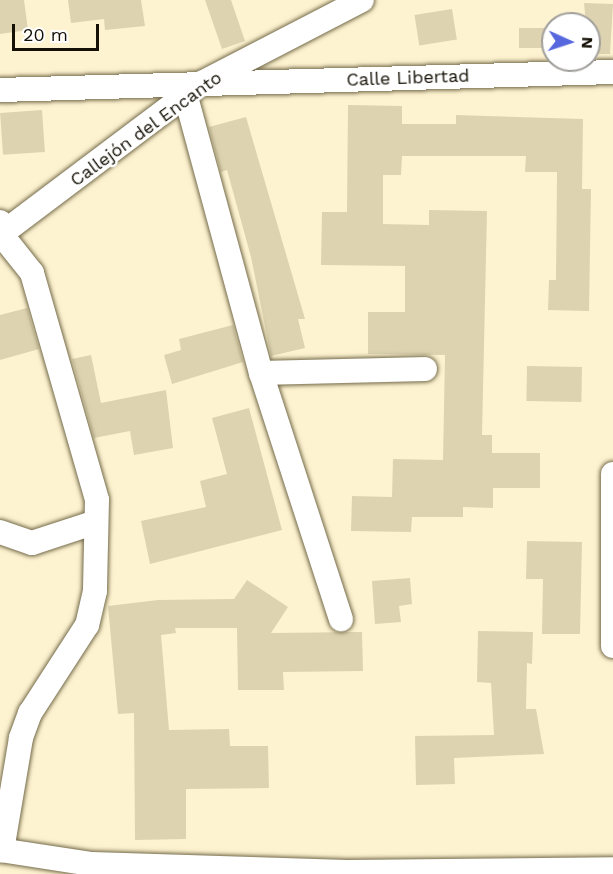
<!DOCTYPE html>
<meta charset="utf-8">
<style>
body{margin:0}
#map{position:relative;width:613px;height:874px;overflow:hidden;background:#fef3d0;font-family:"Work Sans",sans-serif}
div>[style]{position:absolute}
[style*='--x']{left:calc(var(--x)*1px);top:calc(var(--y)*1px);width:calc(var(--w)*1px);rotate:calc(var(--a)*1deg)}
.building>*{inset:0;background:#ddd3b0;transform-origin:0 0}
.roads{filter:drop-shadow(0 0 2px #746b4b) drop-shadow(0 0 2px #746b4b)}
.street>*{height:24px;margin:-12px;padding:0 12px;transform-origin:12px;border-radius:12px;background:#fff}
span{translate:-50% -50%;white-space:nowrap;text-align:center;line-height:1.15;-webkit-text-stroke:5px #fff;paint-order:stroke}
.street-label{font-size:18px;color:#141005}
.north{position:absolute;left:541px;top:12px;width:60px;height:60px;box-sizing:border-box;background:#fff;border:2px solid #a19f9b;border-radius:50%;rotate:93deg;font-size:16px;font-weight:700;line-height:24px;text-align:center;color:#141005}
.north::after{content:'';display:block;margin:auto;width:21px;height:27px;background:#5768de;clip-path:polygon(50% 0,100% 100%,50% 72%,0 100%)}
.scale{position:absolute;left:12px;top:24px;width:87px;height:27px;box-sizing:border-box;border:3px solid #141005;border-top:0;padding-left:8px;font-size:18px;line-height:21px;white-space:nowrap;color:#141005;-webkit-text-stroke:4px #fff;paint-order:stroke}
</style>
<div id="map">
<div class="building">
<div style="clip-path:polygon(0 0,24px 0,28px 30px,0 34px)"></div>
<div style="clip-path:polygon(68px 0,141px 0,145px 26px,105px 30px,104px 19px,71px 23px)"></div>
<div style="clip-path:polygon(205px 0,231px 0,245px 41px,222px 49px)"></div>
<div style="clip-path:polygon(584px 3px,613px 4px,610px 54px,589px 54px)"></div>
<div style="left:452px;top:9px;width:31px;height:38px;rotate:81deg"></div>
<div style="left:519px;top:28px;width:34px;height:20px"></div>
<div style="clip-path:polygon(348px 105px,402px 106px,402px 124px,456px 124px,456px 115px,583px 119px,582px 189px,591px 189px,589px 311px,548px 310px,549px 280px,556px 280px,557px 172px,525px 172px,526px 156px,402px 156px,401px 175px,383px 175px,383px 224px,429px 225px,429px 210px,487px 211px,482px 435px,492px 435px,492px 453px,540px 453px,540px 488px,493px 488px,493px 508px,463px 507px,463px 517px,412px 517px,411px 532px,351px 531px,352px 496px,392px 497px,393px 459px,443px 460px,445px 355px,368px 354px,368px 312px,405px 312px,405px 266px,321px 265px,322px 212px,347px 212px)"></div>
<div style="left:42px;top:110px;width:42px;height:42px;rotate:86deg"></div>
<div style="clip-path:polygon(246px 117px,305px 319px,298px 319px,305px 348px,271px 356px,251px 257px,227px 170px,221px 172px,209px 127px)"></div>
<div style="clip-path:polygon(27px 308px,39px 349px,0 360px,0 315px)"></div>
<div style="clip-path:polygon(233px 325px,243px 362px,172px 384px,164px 355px,181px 350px,179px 339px)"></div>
<div style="clip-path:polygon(91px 355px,101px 403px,166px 390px,173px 448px,134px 455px,130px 431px,94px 438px,72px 359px)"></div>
<div style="left:527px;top:366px;width:55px;height:35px;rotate:1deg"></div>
<div style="clip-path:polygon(249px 408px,282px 530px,150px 564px,141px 521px,206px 507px,200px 481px,227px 474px,212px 418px)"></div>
<div style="clip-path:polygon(527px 541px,582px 542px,580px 634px,542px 634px,543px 579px,526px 579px)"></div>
<div style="clip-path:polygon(410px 578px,412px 604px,399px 606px,401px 622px,375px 624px,372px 581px)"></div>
<div style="clip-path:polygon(247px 580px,288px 607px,271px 633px,362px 632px,363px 671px,283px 672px,284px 690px,238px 690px,237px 628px,175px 628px,176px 633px,161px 635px,169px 730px,229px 729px,230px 746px,268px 746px,269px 788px,186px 789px,186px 839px,135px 840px,134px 713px,118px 714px,108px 606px,158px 600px,234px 599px)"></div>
<div style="clip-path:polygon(478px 631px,533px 632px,532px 664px,527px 663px,526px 709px,536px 709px,544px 754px,454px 758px,455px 784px,416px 785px,415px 736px,494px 735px,491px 683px,477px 682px)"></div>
</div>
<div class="roads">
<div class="street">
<div style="--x:0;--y:90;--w:613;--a:-1.68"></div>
<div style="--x:186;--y:97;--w:286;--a:74.8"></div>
<div style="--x:261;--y:373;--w:259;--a:72"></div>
<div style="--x:0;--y:222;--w:12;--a:85"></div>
<div style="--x:1;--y:234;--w:50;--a:51.5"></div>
<div style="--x:32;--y:273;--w:236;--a:74"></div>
<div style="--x:97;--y:500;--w:91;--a:91.3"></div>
<div style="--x:95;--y:591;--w:35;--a:103"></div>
<div style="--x:87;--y:625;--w:105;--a:122.9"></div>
<div style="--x:30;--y:713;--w:27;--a:110"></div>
<div style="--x:21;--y:738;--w:114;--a:99.6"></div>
<div style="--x:0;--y:235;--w:253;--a:-37"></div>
<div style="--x:202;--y:83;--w:180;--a:-27.4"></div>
<div style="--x:261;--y:373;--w:164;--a:-1.4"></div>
<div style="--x:613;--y:474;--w:172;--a:90"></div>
<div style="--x:0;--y:532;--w:34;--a:19"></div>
<div style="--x:32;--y:543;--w:67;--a:-18.2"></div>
<div style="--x:0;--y:850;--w:93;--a:8.7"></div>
<div style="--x:92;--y:864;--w:255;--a:1.8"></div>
<div style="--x:347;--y:872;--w:266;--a:-0.6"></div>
</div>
</div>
<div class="street-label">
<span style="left:408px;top:78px;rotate:-2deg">Calle Libertad</span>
<span style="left:146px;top:129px;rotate:-36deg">Callejón del Encanto</span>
</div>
<div class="north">N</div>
<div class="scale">20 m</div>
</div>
